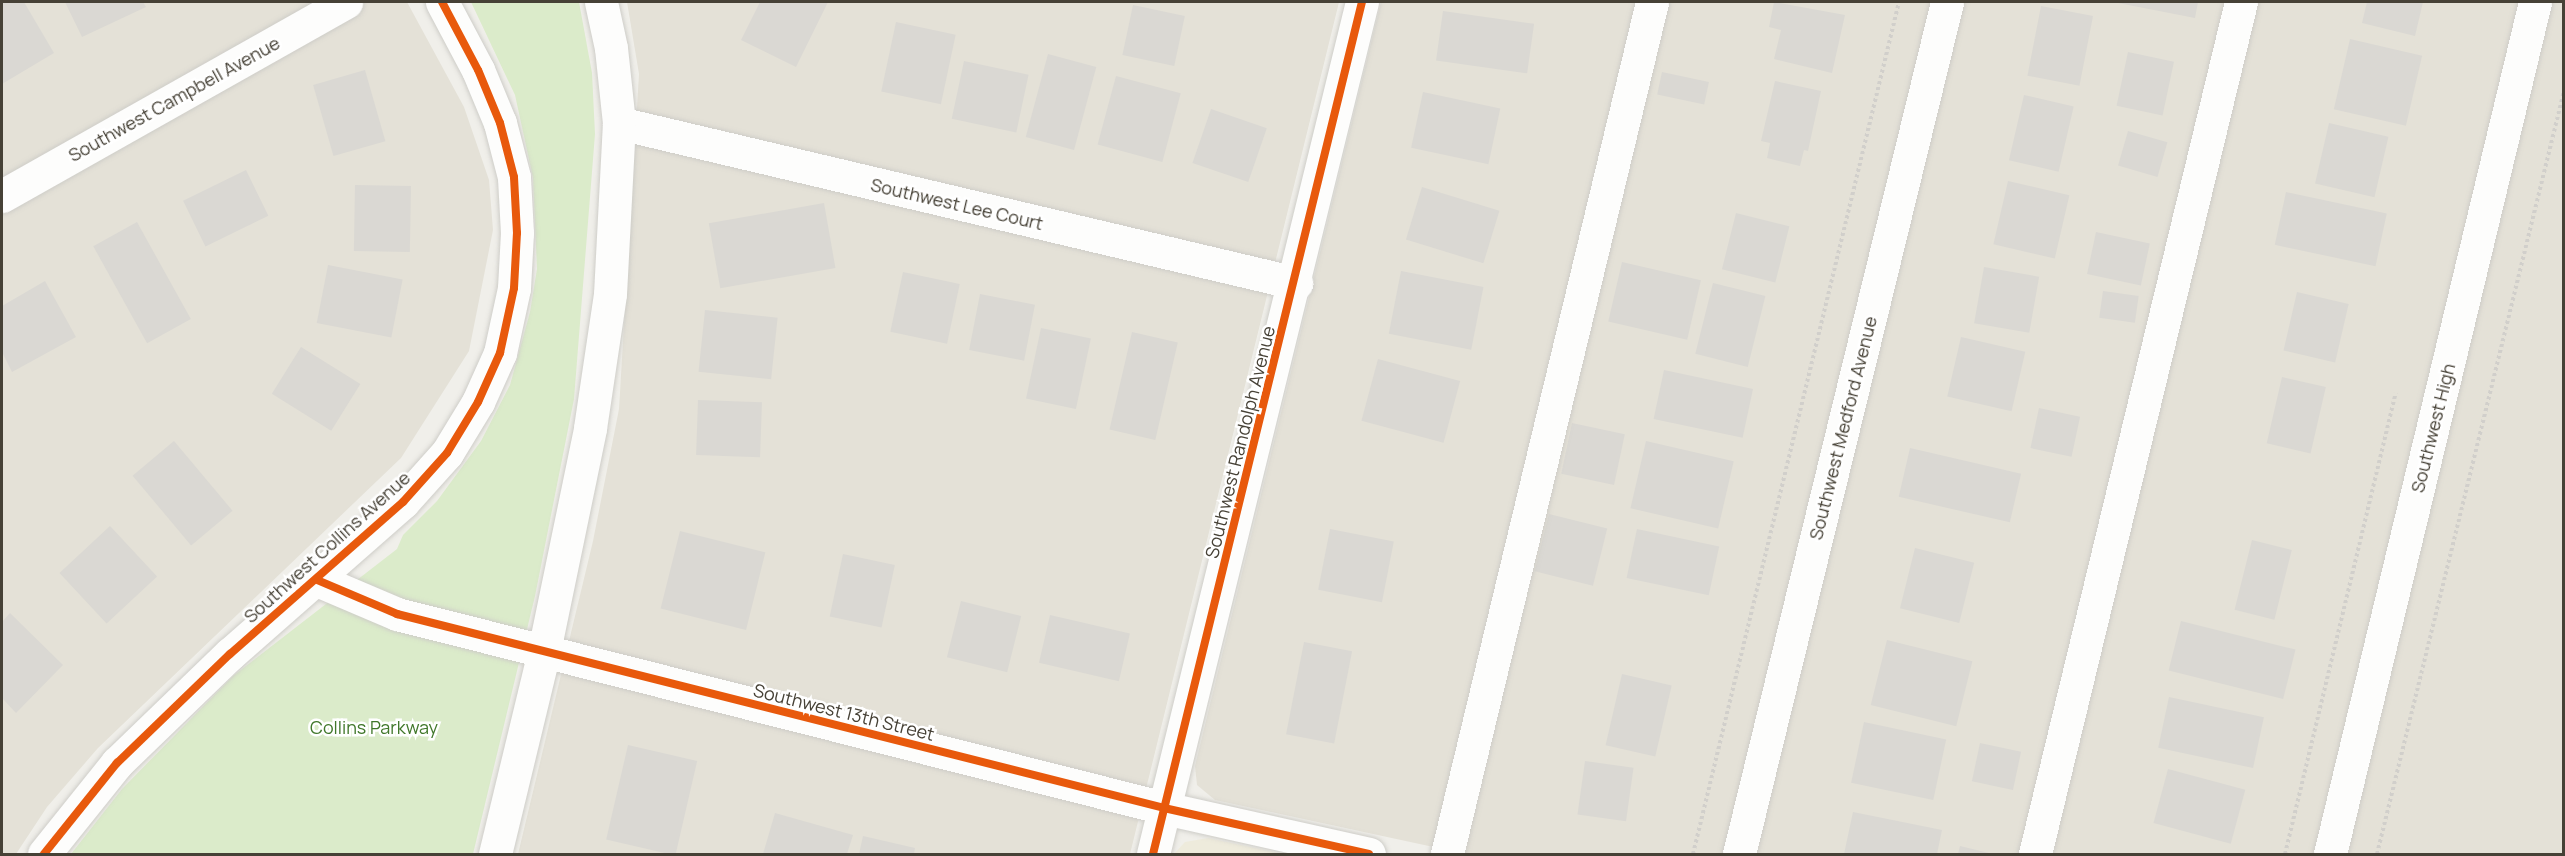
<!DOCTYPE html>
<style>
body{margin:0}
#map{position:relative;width:2565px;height:856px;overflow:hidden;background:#f0efea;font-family:Manrope,sans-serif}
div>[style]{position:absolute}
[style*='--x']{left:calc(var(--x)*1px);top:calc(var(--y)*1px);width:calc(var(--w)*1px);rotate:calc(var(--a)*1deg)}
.residential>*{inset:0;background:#e4e1d7}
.education>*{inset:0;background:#eeebdc}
.green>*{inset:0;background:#dbebca}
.building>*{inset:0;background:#dad8d3;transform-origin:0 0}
.path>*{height:4px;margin-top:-2px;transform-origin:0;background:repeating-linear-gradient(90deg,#d1cfcb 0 3px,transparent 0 6px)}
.roads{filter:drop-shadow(0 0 2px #cecdc8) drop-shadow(0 0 2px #cecdc8)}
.minor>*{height:33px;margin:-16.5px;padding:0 16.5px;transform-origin:16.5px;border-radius:16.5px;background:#fdfdfc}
.cycleway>*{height:8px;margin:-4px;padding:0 4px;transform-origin:4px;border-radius:4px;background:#e8590c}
span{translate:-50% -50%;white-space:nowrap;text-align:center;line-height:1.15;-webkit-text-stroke:5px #fff;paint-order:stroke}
.street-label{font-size:18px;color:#464136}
.park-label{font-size:18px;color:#40772a}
.frame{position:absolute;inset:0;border:3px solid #464136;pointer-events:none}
</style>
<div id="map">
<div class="residential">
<div style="clip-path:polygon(2px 2px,407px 2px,464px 107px,489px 180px,493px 230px,469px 351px,401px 458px,98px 748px,47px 807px,16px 854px,2px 854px)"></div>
<div style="clip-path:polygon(627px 2px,1339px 2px,1130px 854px,518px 854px,593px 541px,619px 409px,639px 74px)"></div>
<div style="clip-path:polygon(1381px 2px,2563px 2px,2563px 854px,1466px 854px,1215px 800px,1197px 785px,1195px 766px)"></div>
</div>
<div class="education">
<div style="clip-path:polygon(1208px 838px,1284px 854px,1174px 854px,1185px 842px)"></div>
</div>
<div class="green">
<div style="clip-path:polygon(471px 2px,579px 2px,592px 73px,595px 134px,574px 399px,535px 596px,473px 854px,71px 854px,122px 789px,233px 676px,397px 549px,403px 535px,437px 501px,481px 441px,510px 385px,530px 312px,537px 269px,533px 178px,515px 95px)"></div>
</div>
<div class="building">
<div style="clip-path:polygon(2px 2px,24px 2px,54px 53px,2px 84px)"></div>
<div style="clip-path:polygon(65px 2px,143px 2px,146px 7px,82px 37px)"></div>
<div style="clip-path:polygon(760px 2px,828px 2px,796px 67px,741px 40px)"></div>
<div style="clip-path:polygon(1774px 2px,1845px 15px,1832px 73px,1774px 59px,1781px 30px,1769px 27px)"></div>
<div style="clip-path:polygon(2113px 2px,2198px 2px,2195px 18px)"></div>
<div style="clip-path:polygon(2367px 2px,2423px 2px,2415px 36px,2362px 23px)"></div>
<div style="left:1133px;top:5px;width:53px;height:51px;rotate:12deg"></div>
<div style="left:2041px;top:6px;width:53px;height:71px;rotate:11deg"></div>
<div style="left:1443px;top:11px;width:92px;height:50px;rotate:8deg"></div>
<div style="left:896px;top:22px;width:61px;height:71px;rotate:12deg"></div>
<div style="left:2350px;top:39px;width:74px;height:72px;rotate:13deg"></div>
<div style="left:2128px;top:52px;width:47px;height:55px;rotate:12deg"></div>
<div style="left:1048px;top:54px;width:50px;height:86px;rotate:15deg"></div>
<div style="left:964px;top:61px;width:66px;height:59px;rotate:12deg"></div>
<div style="left:365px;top:70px;width:74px;height:54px;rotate:74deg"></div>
<div style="left:1662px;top:72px;width:48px;height:23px;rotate:12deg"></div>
<div style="left:1116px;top:76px;width:67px;height:71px;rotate:15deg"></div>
<div style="clip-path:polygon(1775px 81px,1821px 91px,1808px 151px,1804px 150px,1800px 166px,1767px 158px,1770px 143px,1761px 141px)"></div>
<div style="left:1423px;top:92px;width:79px;height:57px;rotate:12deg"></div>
<div style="left:2024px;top:95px;width:51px;height:67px;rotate:13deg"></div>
<div style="left:1211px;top:109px;width:59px;height:57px;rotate:19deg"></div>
<div style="left:2329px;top:123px;width:61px;height:62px;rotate:13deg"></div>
<div style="left:2128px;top:131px;width:41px;height:36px;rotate:16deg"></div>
<div style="left:246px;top:170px;width:51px;height:70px;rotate:64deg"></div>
<div style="left:2008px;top:181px;width:63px;height:65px;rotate:13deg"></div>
<div style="left:355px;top:185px;width:56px;height:66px;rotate:1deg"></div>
<div style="left:1422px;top:187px;width:81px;height:55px;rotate:17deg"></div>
<div style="left:2286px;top:192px;width:103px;height:54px;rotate:12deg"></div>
<div style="left:824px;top:203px;width:66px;height:117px;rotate:80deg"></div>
<div style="left:1736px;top:213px;width:55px;height:58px;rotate:14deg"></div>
<div style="left:137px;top:222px;width:111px;height:50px;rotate:61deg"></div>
<div style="left:2096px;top:232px;width:55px;height:43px;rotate:12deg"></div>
<div style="left:1622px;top:262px;width:81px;height:61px;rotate:13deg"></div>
<div style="left:328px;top:265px;width:76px;height:59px;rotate:11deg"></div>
<div style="left:1984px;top:267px;width:56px;height:57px;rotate:10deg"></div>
<div style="left:1401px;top:271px;width:84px;height:64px;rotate:11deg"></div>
<div style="left:903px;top:272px;width:58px;height:61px;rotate:12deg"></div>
<div style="clip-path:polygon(45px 281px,76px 337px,12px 372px,2px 352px,2px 306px)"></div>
<div style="left:1713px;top:283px;width:54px;height:73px;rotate:14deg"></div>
<div style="left:2103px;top:291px;width:36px;height:27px;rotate:8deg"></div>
<div style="left:2297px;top:292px;width:53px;height:60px;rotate:13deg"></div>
<div style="left:980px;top:294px;width:56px;height:57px;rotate:11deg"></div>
<div style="left:705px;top:310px;width:73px;height:62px;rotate:6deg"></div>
<div style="left:1041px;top:328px;width:51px;height:72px;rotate:12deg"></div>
<div style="left:1132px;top:332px;width:47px;height:100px;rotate:13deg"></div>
<div style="left:1961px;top:337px;width:66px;height:61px;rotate:13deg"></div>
<div style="left:301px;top:347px;width:70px;height:55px;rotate:32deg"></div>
<div style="left:1378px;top:359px;width:85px;height:64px;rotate:15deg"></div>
<div style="left:1664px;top:370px;width:91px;height:50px;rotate:12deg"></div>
<div style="left:2282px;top:377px;width:45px;height:68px;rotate:13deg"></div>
<div style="left:698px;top:400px;width:64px;height:55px;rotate:2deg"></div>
<div style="left:2039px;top:408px;width:42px;height:41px;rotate:12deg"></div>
<div style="left:1572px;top:423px;width:54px;height:52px;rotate:12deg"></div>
<div style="left:174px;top:441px;width:91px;height:54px;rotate:50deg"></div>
<div style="left:1646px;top:441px;width:90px;height:69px;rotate:13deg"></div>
<div style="left:1910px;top:448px;width:114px;height:50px;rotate:13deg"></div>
<div style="left:1549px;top:514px;width:60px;height:59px;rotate:14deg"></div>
<div style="left:110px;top:526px;width:69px;height:69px;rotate:47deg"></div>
<div style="left:1330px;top:529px;width:65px;height:62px;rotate:11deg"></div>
<div style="left:1637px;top:529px;width:84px;height:50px;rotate:12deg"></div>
<div style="left:680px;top:531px;width:88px;height:80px;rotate:14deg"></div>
<div style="left:2252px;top:540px;width:41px;height:72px;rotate:14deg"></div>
<div style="left:1915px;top:548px;width:61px;height:62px;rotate:14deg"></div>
<div style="left:843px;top:554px;width:53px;height:64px;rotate:12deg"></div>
<div style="left:961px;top:601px;width:62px;height:58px;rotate:14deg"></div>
<div style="clip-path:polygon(10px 613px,63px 665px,16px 713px,2px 698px,2px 622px)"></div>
<div style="left:1050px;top:615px;width:82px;height:49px;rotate:13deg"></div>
<div style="left:2181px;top:621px;width:118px;height:51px;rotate:14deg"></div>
<div style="left:1887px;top:640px;width:88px;height:67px;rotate:14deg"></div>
<div style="left:1304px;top:642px;width:49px;height:94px;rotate:11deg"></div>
<div style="left:1622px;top:674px;width:51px;height:73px;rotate:13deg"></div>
<div style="left:2169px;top:697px;width:97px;height:52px;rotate:12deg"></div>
<div style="left:1864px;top:722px;width:84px;height:62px;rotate:12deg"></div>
<div style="left:1980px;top:743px;width:42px;height:39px;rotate:12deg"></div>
<div style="left:628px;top:745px;width:71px;height:97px;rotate:13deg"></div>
<div style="left:1585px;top:761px;width:49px;height:54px;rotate:8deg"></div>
<div style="left:2168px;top:769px;width:80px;height:56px;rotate:15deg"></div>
<div style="clip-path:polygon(1853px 812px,1942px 830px,1937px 854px,1844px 854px)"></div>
<div style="clip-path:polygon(775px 813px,853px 835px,847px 854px,763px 854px)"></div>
<div style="clip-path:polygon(863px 836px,915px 848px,914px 854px,859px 854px)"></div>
<div style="clip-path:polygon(1960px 846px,1993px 854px,1958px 854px)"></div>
</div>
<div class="path">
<div style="--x:1693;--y:854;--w:877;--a:-76.41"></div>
<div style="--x:2285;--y:854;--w:474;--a:-76.5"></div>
<div style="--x:2377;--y:854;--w:786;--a:-76.23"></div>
</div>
<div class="roads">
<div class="minor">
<div style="--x:619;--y:123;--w:696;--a:13.3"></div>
<div style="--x:2;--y:196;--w:395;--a:-29.4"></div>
<div style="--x:317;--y:580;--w:87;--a:23"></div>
<div style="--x:397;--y:614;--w:791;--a:14.19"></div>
<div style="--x:1164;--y:808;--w:210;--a:12.6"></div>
<div style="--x:44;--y:854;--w:117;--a:-51.3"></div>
<div style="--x:117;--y:763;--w:157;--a:-44"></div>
<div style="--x:230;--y:654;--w:230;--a:-41.3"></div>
<div style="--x:403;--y:502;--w:66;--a:-48.1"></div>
<div style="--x:447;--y:453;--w:60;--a:-58.7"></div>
<div style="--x:478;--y:402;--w:54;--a:-65.8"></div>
<div style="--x:500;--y:353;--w:66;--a:-77.8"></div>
<div style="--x:514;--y:288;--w:55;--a:-86.9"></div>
<div style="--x:517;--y:233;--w:56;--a:-93.1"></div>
<div style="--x:514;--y:177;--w:56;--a:-104.5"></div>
<div style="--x:500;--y:123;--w:57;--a:-112.5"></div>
<div style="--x:478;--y:70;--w:77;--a:-117.9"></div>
<div style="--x:495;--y:854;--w:209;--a:-76.4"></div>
<div style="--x:544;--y:651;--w:228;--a:-78.3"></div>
<div style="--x:590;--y:428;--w:135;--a:-81.5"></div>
<div style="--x:610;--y:294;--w:171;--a:-87"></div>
<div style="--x:619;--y:123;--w:75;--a:-96.1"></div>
<div style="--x:611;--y:48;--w:47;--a:-102.3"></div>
<div style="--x:1153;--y:854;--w:877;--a:-76.22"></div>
<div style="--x:1447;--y:854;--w:876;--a:-76.47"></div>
<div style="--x:1739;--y:854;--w:877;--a:-76.28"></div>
<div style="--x:2035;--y:854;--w:877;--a:-76.41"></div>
<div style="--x:2330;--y:854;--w:876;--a:-76.47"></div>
</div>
</div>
<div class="cycleway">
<div style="--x:317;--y:580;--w:87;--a:23"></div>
<div style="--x:397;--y:614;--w:791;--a:14.19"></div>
<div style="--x:1164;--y:808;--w:210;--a:12.6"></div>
<div style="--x:44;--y:854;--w:117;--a:-51.3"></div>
<div style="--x:117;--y:763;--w:157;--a:-44"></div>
<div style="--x:230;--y:654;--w:230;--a:-41.3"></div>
<div style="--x:403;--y:502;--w:66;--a:-48.1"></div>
<div style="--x:447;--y:453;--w:60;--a:-58.7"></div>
<div style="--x:478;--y:402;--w:54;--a:-65.8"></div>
<div style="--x:500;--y:353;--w:66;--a:-77.8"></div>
<div style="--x:514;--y:288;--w:55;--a:-86.9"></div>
<div style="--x:517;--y:233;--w:56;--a:-93.1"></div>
<div style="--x:514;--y:177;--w:56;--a:-104.5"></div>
<div style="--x:500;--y:123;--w:57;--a:-112.5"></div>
<div style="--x:478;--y:70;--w:77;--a:-117.9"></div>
<div style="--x:1153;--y:854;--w:877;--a:-76.22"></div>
</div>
<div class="street-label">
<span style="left:174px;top:99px;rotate:-29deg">Southwest Campbell Avenue</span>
<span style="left:957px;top:204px;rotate:13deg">Southwest Lee Court</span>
<span style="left:1843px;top:428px;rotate:-76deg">Southwest Medford Avenue</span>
<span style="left:2433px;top:428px;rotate:-76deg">Southwest High</span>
<span style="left:1240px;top:442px;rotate:-76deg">Southwest Randolph Avenue</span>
<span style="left:327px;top:547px;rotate:-42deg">Southwest Collins Avenue</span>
<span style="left:844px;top:712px;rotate:14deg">Southwest 13th Street</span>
</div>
<div class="park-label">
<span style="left:374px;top:727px">Collins Parkway</span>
</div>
<div class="frame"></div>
</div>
